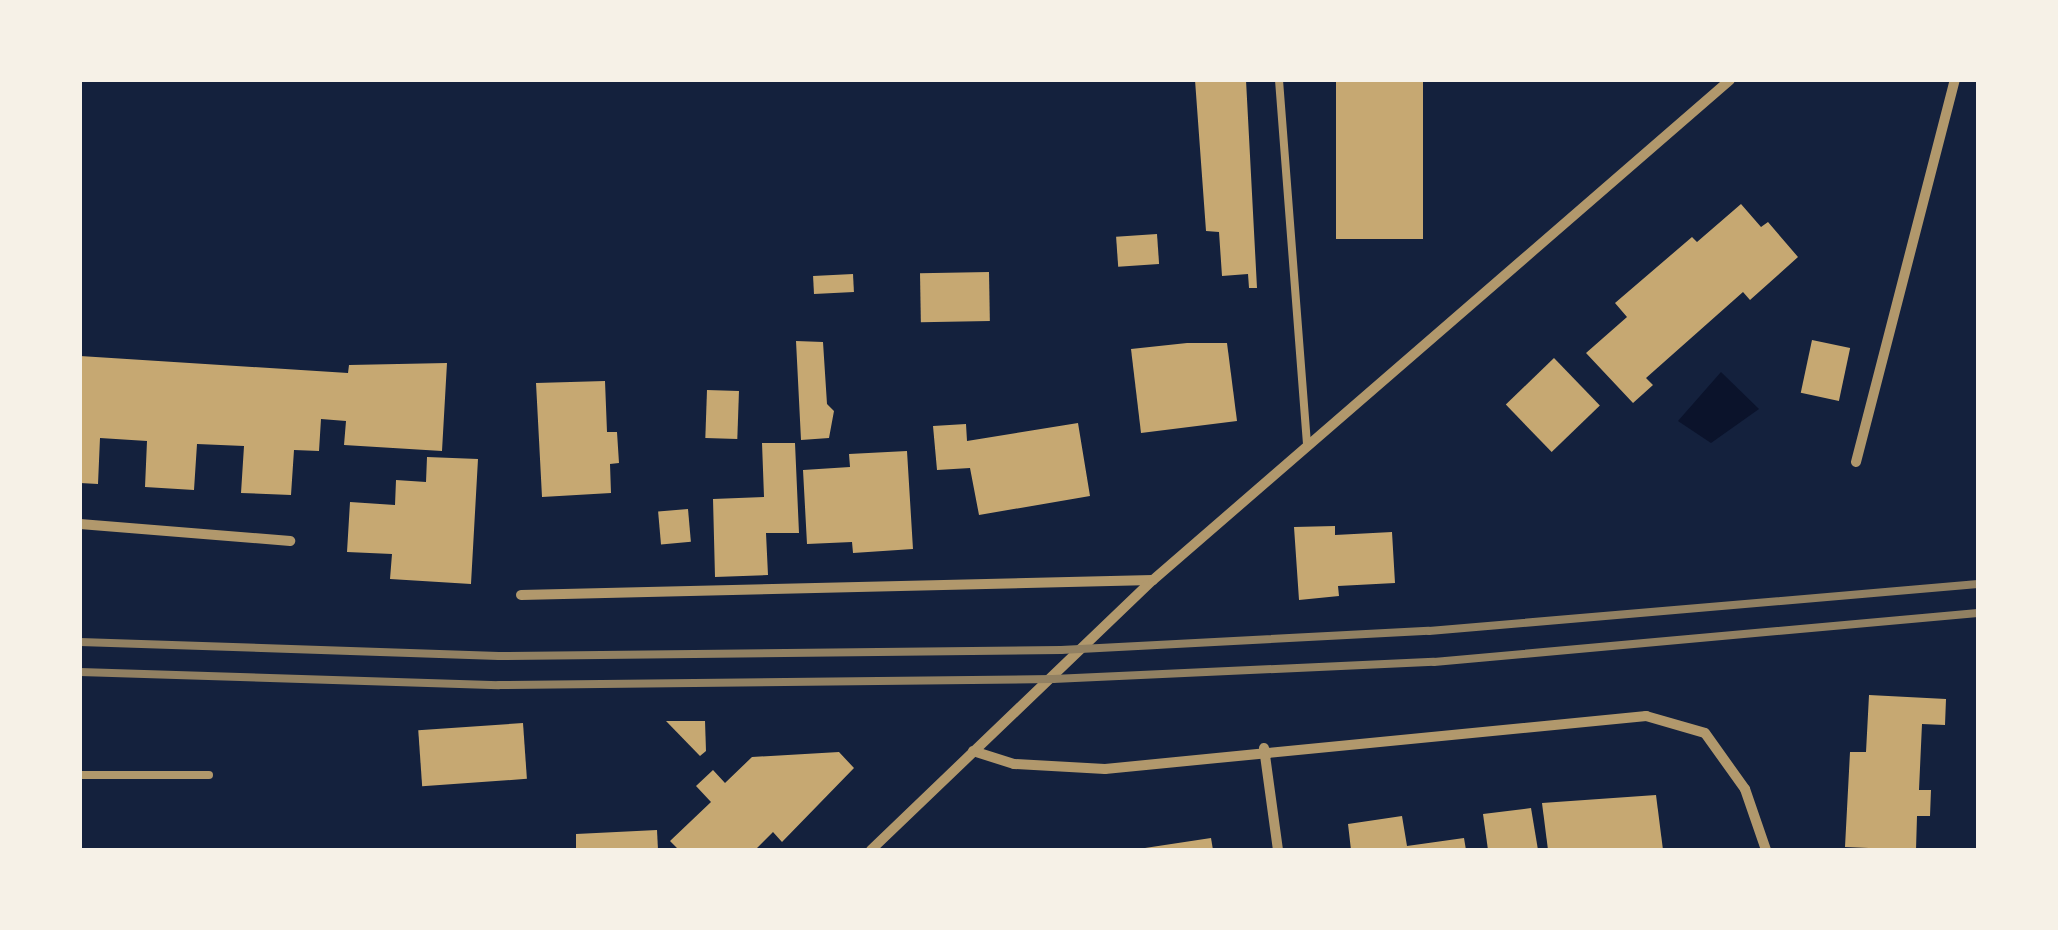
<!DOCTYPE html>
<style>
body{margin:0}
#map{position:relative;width:2058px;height:930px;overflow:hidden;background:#14213d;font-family:"PT Serif",serif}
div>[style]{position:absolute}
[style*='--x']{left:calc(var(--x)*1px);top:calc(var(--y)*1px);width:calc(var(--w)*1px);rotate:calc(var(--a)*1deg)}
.water>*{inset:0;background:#0b132b}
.building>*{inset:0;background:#c6a872;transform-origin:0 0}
.service>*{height:8px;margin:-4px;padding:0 4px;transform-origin:4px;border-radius:4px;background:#b1986c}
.minor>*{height:10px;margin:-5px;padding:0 5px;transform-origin:5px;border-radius:5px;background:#b1986c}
.rail>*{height:8px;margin:-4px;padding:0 4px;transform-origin:4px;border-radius:4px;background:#918062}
span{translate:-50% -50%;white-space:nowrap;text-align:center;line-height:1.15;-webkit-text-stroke:8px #f6f1e7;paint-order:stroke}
.frame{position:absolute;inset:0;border:82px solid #f6f1e7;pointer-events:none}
</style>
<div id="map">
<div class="water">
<div style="clip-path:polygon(1721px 372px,1759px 409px,1711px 443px,1678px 421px)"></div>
</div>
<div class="building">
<div style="clip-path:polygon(1195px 80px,1246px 80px,1257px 288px,1249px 288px,1248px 274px,1222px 276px,1219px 232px,1206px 231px)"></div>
<div style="left:1336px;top:80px;width:87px;height:159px"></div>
<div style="clip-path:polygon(1741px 204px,1761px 227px,1768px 222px,1798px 257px,1750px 300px,1743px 292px,1646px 378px,1653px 385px,1633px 403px,1586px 353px,1627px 317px,1615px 303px,1692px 237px,1697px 242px)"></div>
<div style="left:1157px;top:234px;width:30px;height:41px;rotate:86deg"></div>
<div style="left:989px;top:272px;width:49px;height:69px;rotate:89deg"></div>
<div style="left:853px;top:274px;width:18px;height:40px;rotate:87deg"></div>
<div style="left:1812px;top:340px;width:39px;height:54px;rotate:12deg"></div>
<div style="clip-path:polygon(796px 341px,823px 342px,827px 404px,834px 411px,829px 438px,801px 440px)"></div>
<div style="clip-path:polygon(1187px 343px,1227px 343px,1237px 421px,1141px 433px,1131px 349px)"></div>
<div style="clip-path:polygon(80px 356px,348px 373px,349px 365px,447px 363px,442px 451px,344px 445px,346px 421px,321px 419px,319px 451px,294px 450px,291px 495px,241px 493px,244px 446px,197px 444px,194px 490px,145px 487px,147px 441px,100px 438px,98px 484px,80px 483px)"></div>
<div style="left:1554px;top:358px;width:66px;height:67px;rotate:46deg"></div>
<div style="clip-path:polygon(605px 381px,607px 432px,617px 432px,619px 463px,610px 464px,611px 493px,542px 497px,536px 383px)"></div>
<div style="left:707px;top:390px;width:32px;height:48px;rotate:2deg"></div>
<div style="clip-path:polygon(1078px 423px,1090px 496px,979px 515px,970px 468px,937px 470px,933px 426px,966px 424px,967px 441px)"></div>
<div style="clip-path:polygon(762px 443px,795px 443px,799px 533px,766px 533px,768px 575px,715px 577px,713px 499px,764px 497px)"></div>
<div style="clip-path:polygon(907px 451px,913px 549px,853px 553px,852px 542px,807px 544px,803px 470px,850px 467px,849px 454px)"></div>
<div style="clip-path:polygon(427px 457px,478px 459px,471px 584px,390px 579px,392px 554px,347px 552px,350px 502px,395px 505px,396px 480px,426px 482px)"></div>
<div style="left:688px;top:509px;width:33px;height:30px;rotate:85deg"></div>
<div style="clip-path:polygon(1335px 526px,1335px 535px,1392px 532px,1395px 583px,1338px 586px,1339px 596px,1299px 600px,1294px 527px)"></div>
<div style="clip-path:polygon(1869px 695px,1946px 699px,1945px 725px,1922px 724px,1919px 790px,1931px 790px,1930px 816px,1917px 816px,1916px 850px,1845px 847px,1850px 752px,1866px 752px)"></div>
<div style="clip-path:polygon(666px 721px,705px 721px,706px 751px,700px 756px)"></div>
<div style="left:523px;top:723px;width:56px;height:105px;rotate:86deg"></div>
<div style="clip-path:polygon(839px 752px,854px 768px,782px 842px,773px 832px,755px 850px,679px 850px,670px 841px,711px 802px,696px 786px,713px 770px,725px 783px,752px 757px)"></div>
<div style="clip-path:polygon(1656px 795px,1663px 850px,1548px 850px,1542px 803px)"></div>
<div style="clip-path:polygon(1531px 808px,1538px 850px,1488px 850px,1483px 814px)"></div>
<div style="clip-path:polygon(1402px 816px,1407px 846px,1464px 838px,1466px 850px,1351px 850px,1348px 824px)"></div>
<div style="clip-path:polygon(657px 830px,658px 850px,576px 850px,576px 834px)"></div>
<div style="clip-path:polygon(1211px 838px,1213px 850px,1145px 850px,1145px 848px)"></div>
</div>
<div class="service">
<div style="--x:1279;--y:80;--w:364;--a:85.6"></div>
<div style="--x:80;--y:775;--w:129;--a:0"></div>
</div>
<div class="minor">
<div style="--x:1856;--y:462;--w:395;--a:-75.5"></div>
<div style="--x:80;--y:524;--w:211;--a:4.6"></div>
<div style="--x:521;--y:595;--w:632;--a:-1.36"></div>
<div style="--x:1264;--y:748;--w:103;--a:82.2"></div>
<div style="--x:973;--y:751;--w:43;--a:17.6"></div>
<div style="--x:1014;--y:764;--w:91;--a:3.1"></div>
<div style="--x:1105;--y:769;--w:544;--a:-5.6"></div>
<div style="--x:1646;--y:716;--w:61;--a:16.1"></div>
<div style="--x:1705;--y:733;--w:69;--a:54.5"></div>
<div style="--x:1745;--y:789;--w:65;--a:71"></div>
<div style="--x:871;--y:850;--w:390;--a:-43.8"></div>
<div style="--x:1153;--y:580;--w:763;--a:-40.91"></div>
</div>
<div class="rail">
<div style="--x:80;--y:642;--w:419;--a:1.9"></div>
<div style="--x:499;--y:656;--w:562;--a:-0.61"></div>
<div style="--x:1061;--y:650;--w:368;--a:-3"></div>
<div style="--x:1429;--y:631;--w:551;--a:-4.89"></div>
<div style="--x:80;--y:672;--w:419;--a:1.8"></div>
<div style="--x:499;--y:685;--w:554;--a:-0.62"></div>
<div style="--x:1053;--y:679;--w:381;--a:-2.6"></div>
<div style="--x:1434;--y:662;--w:546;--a:-5.15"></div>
</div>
<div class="frame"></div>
</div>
